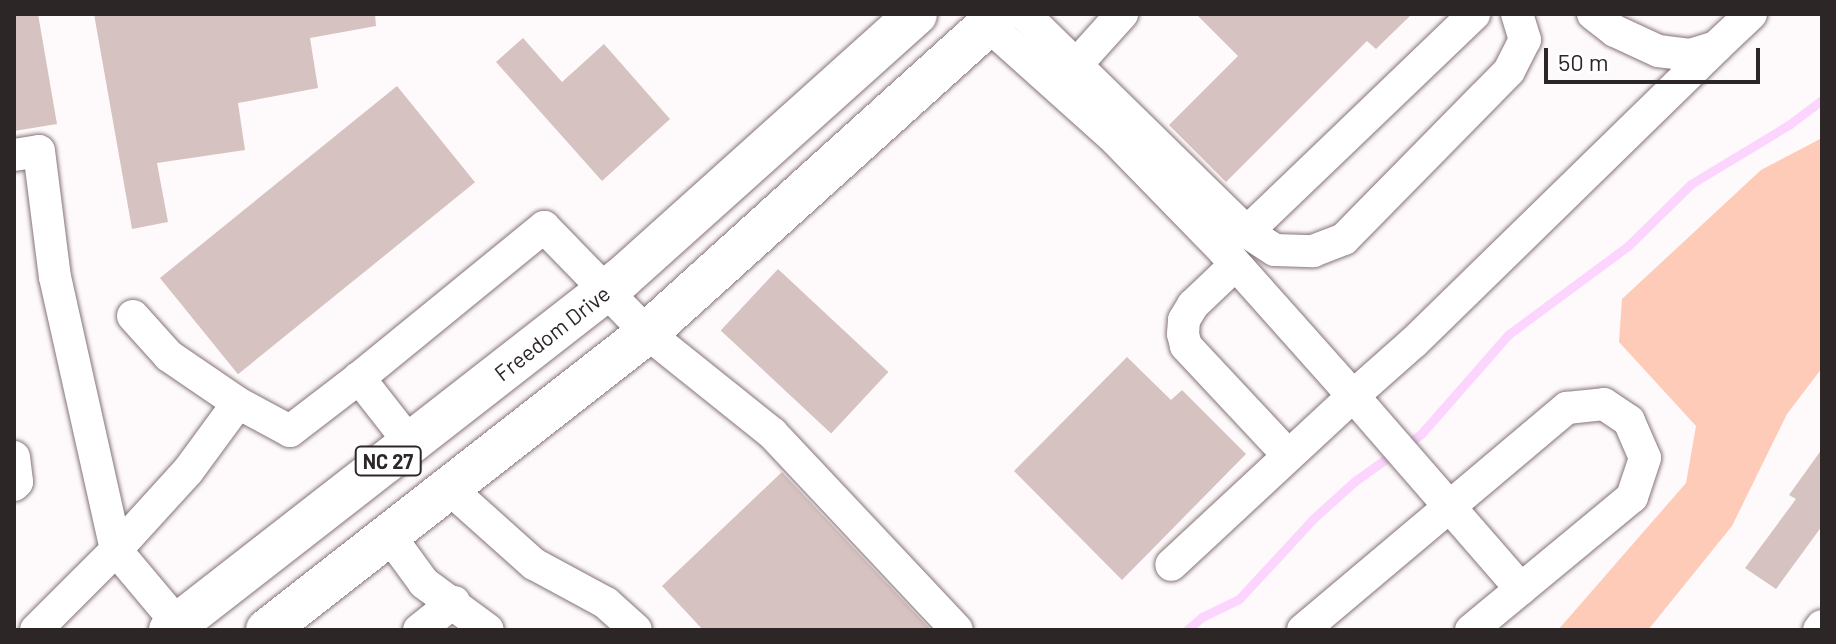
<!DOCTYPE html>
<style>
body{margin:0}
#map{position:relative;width:1836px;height:644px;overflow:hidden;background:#fefafb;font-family:Barlow,sans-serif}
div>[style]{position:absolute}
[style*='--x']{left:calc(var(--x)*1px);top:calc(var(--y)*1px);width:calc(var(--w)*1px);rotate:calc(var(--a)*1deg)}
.green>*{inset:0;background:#fdcbb7}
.stream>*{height:9px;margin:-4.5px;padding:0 4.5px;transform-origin:4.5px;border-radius:4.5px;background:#fbd5fe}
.building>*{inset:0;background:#d6c2c0;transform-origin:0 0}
.roads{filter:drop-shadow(0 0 2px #857377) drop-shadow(0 0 2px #857377)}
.minor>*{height:32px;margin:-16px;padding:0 16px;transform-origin:16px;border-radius:16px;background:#fff}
.major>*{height:42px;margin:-21px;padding:0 21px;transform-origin:21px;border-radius:21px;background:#fff}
span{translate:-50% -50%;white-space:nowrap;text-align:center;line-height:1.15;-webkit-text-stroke:7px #fff;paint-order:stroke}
.shield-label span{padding:2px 6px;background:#fff;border:2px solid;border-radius:6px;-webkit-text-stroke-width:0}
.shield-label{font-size:20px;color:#2d2627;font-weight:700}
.street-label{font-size:22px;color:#2d2627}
.frame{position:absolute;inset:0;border:16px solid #2d2627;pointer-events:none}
.scale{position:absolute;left:1544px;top:48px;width:216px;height:36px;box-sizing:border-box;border:4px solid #2d2627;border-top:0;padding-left:10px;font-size:24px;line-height:28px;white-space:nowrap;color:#2d2627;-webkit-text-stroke:6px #fff;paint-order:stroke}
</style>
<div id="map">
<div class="green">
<div style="clip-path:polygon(1822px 138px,1822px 368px,1787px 414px,1732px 526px,1648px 630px,1558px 630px,1686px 483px,1696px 426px,1619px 342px,1622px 299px,1761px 170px)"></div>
</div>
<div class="stream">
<div style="--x:1187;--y:630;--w:20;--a:-41"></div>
<div style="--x:1202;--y:617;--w:41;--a:-25.9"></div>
<div style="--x:1239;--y:599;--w:110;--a:-47.2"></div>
<div style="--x:1314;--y:518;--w:55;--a:-42.1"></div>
<div style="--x:1355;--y:481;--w:81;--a:-35.5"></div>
<div style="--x:1421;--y:434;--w:133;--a:-48.7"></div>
<div style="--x:1509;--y:334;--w:148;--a:-36.5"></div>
<div style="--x:1628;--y:246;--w:88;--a:-44.5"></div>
<div style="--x:1691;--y:184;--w:116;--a:-31.2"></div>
<div style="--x:1790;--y:124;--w:40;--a:-37"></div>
</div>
<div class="building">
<div style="clip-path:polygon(14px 14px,38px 14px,57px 124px,14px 131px)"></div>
<div style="clip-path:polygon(94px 14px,375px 14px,376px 26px,310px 38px,318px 88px,238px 103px,245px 150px,157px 163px,168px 222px,132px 229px)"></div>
<div style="clip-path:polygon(1196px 14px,1412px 14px,1376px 49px,1367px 41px,1226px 182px,1169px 125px,1238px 56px)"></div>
<div style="clip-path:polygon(523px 38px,562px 82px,604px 44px,670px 119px,602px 181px,496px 62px)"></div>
<div style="left:397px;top:86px;width:124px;height:305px;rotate:51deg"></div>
<div style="left:778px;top:269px;width:151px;height:84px;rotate:43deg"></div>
<div style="clip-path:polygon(1127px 357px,1171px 400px,1182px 390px,1246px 454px,1122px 580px,1014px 471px)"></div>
<div style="clip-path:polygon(1822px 449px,1822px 526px,1776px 589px,1745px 568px,1796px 499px,1789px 495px)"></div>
<div style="clip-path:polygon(782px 472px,931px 630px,703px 630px,662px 586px)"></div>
</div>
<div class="roads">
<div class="minor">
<div style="--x:1024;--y:14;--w:312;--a:44.4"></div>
<div style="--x:1247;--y:232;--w:33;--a:33"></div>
<div style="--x:1275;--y:250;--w:38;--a:2"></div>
<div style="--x:1313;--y:251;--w:33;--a:-21"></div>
<div style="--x:1344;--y:239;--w:235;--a:-45.5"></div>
<div style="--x:1509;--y:71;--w:35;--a:-63"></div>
<div style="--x:1525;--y:40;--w:27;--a:-107"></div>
<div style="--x:1593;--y:14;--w:28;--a:38"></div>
<div style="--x:1615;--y:31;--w:47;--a:24.9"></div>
<div style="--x:1658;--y:51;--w:32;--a:7"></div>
<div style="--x:1690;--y:55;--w:27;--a:-17"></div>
<div style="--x:1716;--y:47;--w:48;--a:-43.3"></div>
<div style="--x:988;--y:25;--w:172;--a:41.9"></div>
<div style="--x:1116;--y:140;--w:153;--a:45.8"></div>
<div style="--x:1223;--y:250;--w:195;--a:48.3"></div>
<div style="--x:1353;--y:396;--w:248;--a:137.1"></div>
<div style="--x:1076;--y:65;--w:69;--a:-48"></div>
<div style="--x:14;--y:155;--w:25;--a:-9"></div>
<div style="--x:39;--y:151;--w:127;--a:82.8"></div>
<div style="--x:55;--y:277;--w:280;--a:77.4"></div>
<div style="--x:116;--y:550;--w:113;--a:135"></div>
<div style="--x:1247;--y:232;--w:315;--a:-43.8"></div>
<div style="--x:1235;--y:265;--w:58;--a:136.4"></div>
<div style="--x:1193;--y:305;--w:17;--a:121"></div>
<div style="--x:1184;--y:320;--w:14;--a:94"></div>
<div style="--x:1183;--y:334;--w:12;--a:76"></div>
<div style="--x:1186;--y:346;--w:148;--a:46.9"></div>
<div style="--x:133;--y:316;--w:54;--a:48"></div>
<div style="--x:169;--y:356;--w:83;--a:34.3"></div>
<div style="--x:238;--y:403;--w:59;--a:28.3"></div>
<div style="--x:290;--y:431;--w:87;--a:-37.5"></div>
<div style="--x:410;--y:443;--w:83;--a:-128.1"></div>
<div style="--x:359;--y:378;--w:239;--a:-39.2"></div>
<div style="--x:544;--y:227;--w:148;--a:45.8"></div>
<div style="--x:647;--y:333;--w:160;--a:38.7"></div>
<div style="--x:772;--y:433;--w:270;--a:46.8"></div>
<div style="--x:14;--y:457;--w:25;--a:83"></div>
<div style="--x:17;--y:482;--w:4;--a:135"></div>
<div style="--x:450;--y:489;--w:113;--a:41.8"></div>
<div style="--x:534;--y:564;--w:82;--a:28.4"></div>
<div style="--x:606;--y:603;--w:40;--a:42"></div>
<div style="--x:389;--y:535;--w:59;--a:53.9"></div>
<div style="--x:424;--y:583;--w:79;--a:36.3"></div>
<div style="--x:1521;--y:589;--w:256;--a:-131"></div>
<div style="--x:1353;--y:396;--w:81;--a:-41.5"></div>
<div style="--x:1414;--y:342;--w:422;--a:-44.3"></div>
<div style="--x:178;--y:624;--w:97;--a:-130"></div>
<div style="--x:116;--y:550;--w:107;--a:-47.7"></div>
<div style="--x:188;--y:471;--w:84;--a:-53.7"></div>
<div style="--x:419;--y:630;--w:45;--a:-38.7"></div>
<div style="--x:1303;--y:630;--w:345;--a:-40.1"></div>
<div style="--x:1567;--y:408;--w:37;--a:-6"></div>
<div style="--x:1604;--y:404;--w:30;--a:34"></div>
<div style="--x:1629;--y:421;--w:40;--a:66.6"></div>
<div style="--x:1645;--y:458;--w:41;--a:108.4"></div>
<div style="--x:1632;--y:497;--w:209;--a:140.4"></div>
<div style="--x:1819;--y:630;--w:5;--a:-53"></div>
</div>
<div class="major">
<div style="--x:170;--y:630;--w:573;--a:-37.91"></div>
<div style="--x:622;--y:278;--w:395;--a:-41.9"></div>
<div style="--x:267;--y:630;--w:482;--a:-38"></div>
<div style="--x:647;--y:333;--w:476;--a:-42.1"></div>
</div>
</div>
<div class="shield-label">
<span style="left:388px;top:461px">NC 27</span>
</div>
<div class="street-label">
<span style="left:552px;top:333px;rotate:-38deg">Freedom Drive</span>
</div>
<div class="frame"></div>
<div class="scale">50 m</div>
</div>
